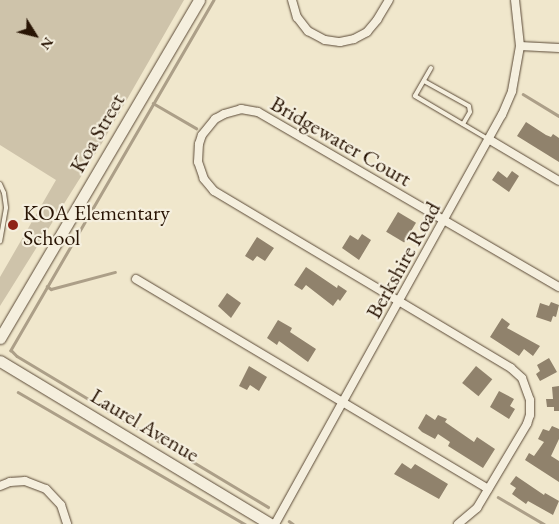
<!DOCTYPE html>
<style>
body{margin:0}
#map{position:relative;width:559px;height:524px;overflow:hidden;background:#f0e7cc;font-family:"EB Garamond",serif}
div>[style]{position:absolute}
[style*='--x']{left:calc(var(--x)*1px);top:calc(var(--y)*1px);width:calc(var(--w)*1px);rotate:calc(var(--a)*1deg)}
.green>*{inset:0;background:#cec3aa}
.stream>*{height:2.5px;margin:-1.25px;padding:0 1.25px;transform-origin:1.25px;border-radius:1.25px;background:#ac9f88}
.building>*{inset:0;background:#90826c;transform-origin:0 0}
.roads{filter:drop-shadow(0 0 1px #5a4936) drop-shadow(0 0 1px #5a4936)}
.lane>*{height:4px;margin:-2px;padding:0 2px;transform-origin:2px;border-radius:2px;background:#f5efde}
.street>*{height:8px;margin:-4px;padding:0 4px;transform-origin:4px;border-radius:4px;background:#f5efde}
.secondary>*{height:11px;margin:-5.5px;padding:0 5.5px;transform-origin:5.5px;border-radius:5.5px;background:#f5efde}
.dots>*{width:14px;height:14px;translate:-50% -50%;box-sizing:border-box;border:2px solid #f5efde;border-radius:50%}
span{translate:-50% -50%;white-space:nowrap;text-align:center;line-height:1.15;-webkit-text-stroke:4.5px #f5efde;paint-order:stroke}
.street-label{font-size:22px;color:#281404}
.poi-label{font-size:22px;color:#281404}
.left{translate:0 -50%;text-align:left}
.north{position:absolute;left:10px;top:10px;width:50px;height:50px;-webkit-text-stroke:4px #f5efde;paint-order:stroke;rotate:126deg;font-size:14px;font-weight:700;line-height:20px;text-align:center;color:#281404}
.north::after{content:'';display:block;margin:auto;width:18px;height:22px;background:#281404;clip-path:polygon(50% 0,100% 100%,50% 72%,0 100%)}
</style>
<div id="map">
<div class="green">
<div style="clip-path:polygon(0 0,184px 0,102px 143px,0 306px,0 277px,56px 180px,0 145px)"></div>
</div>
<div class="stream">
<div style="--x:214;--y:0;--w:405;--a:120.1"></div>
<div style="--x:11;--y:350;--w:8;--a:45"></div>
<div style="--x:17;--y:356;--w:293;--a:31"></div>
<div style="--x:523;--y:94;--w:42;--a:31.4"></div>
<div style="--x:153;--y:103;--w:50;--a:30.2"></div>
<div style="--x:47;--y:286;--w:5;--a:37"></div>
<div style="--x:51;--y:289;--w:66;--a:-14.9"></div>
<div style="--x:18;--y:392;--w:263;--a:30.2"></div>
<div style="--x:498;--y:497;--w:53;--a:30.4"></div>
<div style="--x:289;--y:521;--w:5;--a:37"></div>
</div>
<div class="building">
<div style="clip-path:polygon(526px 122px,546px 135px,551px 137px,553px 134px,559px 138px,559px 162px,517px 136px)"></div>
<div style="clip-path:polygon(498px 171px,507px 178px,512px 171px,519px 176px,509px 192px,492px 180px)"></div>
<div style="left:398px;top:212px;width:21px;height:23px;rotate:31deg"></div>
<div style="clip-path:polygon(362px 234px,371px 240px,359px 260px,342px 248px,350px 235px,358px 240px)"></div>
<div style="clip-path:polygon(257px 237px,274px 248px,265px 261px,257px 256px,253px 261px,245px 256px)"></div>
<div style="clip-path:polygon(306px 267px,337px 288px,338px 285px,347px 291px,340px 301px,338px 299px,333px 306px,306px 285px,302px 290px,294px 285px)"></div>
<div style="clip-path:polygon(227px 293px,241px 303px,231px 318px,218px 306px)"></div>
<div style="clip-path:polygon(551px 302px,559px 305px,556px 317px,553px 316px,551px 322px,536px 317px,540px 303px,549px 306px)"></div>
<div style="clip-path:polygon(502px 318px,510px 324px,507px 328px,540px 346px,533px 356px,524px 349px,519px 356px,490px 337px)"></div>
<div style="clip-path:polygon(278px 320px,292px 328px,290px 332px,316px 349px,308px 362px,279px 341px,277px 345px,267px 338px)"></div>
<div style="clip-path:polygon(549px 358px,557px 372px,540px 381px,536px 374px,540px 371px,537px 365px)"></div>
<div style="clip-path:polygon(249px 366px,267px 377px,259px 391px,250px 385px,247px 390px,239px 386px)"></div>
<div style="left:476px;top:366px;width:21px;height:22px;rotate:39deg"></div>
<div style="clip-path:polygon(559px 386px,559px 411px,554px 411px,554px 407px,547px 407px,546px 399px,553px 399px,552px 387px)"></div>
<div style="clip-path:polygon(499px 391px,514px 399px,510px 406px,515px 409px,509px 419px,490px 407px)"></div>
<div style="clip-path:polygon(426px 414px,435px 420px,438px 415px,447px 419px,445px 422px,474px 442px,477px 437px,495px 449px,483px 468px,448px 446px,450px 442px,438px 434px,435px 439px,422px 432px,418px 428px)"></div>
<div style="clip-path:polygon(552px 426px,559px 429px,559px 439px,551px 456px,559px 461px,559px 482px,525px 460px,529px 453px,534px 456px,544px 442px,538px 439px,543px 429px,549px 431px)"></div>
<div style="clip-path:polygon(402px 463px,411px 469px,415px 464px,448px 484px,439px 499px,394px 474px)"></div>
<div style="clip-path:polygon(516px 476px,544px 495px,545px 493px,559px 501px,553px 515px,528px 501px,526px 504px,512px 494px,516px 488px,510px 484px)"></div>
</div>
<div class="roads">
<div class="lane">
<div style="--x:431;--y:68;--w:32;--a:120"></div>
<div style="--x:415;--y:96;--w:85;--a:30.5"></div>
<div style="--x:424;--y:81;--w:51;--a:29.1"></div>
<div style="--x:469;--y:106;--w:6;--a:81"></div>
<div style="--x:470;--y:112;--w:14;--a:120"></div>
<div style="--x:0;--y:184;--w:10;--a:66"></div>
<div style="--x:4;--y:193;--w:15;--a:82"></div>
<div style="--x:6;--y:208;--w:34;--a:100"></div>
</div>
<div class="street">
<div style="--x:292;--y:0;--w:18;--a:74"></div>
<div style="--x:297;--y:17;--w:18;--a:52"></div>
<div style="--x:308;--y:31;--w:19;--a:28"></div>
<div style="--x:325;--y:40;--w:15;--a:8"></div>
<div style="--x:340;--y:42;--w:14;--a:-12"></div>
<div style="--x:354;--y:39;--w:15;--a:-28"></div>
<div style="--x:367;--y:32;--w:16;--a:-50"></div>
<div style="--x:377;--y:20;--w:23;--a:-59"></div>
<div style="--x:520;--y:46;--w:39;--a:3"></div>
<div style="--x:490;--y:140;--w:80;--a:30.7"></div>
<div style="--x:136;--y:279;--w:410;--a:30.8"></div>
<div style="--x:0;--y:486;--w:11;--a:-22"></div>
<div style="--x:10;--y:482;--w:15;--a:-4"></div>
<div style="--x:25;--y:481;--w:22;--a:21"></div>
<div style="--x:46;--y:489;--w:22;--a:47"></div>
<div style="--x:61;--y:505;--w:20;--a:72"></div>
<div style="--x:275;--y:524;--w:468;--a:-61"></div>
<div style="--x:502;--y:115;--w:26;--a:-67"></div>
<div style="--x:512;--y:91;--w:46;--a:-79.9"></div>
<div style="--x:520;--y:46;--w:46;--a:-96.2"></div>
<div style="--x:458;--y:524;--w:25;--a:-40"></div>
<div style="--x:477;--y:508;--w:98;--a:-59.2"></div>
<div style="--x:527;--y:424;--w:9;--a:-72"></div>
<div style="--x:530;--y:415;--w:15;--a:-90"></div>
<div style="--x:530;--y:400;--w:23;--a:-110"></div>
<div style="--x:522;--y:378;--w:15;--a:-138"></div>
<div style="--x:511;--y:368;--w:346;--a:-149.2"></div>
<div style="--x:214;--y:191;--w:16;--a:-130"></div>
<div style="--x:204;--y:179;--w:18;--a:-109"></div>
<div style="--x:198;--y:162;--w:18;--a:-87"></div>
<div style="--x:199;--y:144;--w:9;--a:-72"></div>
<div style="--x:202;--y:135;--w:21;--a:-51"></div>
<div style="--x:215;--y:119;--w:10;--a:-29"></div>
<div style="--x:224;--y:114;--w:18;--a:-16"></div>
<div style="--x:241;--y:109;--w:17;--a:10"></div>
<div style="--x:258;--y:112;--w:348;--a:30.2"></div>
</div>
<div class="secondary">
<div style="--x:0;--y:338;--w:392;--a:-59.5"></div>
<div style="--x:0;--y:361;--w:315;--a:31.1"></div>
</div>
</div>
<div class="dots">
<div style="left:13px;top:225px;background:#8f2418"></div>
</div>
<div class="street-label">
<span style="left:97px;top:133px;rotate:-60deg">Koa Street</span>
<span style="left:341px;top:141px;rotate:30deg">Bridgewater Court</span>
<span style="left:403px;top:260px;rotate:-61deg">Berkshire Road</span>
<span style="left:145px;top:425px;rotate:31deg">Laurel Avenue</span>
</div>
<div class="poi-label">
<span class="left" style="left:23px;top:225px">KOA Elementary<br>School</span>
</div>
<div class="north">N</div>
</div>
